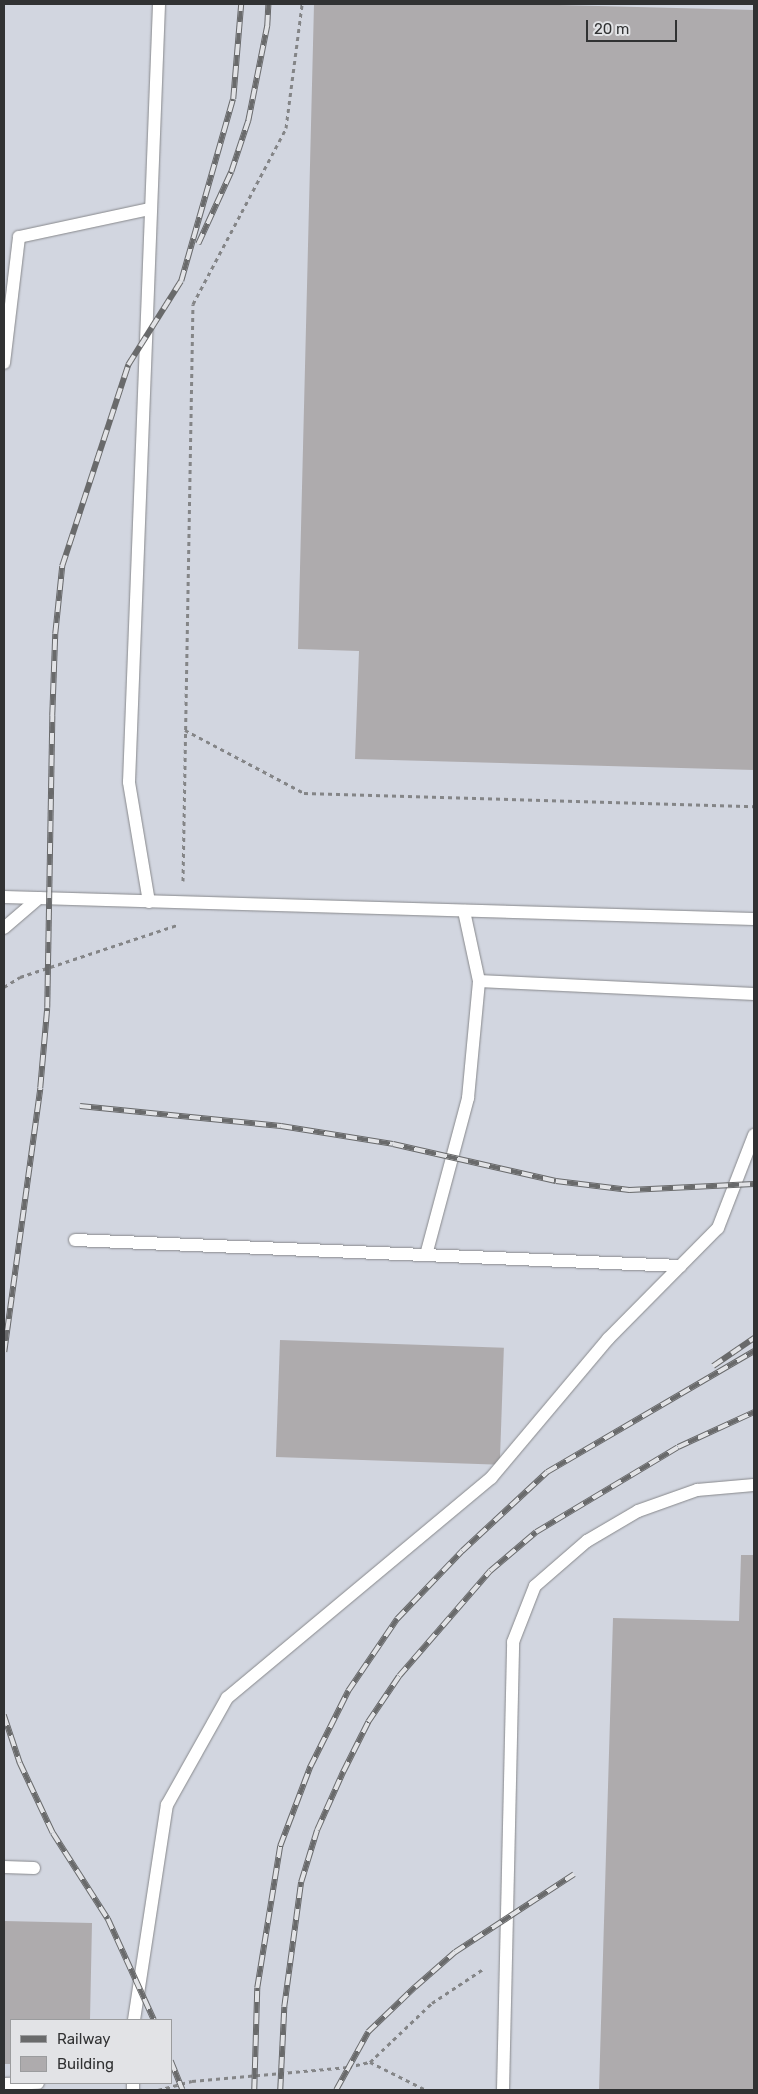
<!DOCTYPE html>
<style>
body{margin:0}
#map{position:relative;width:758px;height:2094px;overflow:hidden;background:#e2e3e6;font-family:Rubik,sans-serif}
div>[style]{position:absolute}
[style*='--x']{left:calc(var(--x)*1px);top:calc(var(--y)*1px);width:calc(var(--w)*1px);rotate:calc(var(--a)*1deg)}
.built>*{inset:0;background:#d2d6e0}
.building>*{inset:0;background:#aeabad;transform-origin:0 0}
.path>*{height:3px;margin-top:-1.5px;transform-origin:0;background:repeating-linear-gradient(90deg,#848587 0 4px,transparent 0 8px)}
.roads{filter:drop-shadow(0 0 1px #87888b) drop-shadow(0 0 1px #87888b)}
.service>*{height:12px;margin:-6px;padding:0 6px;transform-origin:6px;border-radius:6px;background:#fff}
.rail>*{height:5.5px;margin-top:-2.75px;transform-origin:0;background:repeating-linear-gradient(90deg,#e2e3e6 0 11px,#696a6b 0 22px);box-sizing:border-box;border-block:1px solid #696a6b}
span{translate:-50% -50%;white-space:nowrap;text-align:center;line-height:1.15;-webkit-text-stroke:4px #e2e3e6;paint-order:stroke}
.frame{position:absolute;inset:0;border:5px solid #313233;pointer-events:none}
.legend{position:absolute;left:10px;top:2019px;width:162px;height:65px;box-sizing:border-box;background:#e2e3e6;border:1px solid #9b9c9e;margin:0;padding:6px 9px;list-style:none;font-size:15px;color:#313233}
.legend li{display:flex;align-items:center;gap:10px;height:25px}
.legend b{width:25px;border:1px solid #9b9c9e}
.scale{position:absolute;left:586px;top:20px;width:91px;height:22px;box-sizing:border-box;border:2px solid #313233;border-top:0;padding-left:6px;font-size:15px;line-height:18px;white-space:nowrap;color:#313233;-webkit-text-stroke:4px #e2e3e6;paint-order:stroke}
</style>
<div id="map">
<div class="built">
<div style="clip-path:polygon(evenodd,4px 4px,754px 4px,754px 2090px,4px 2090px,4px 4px,11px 2020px,171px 2020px,171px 2083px,11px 2083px,11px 2020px)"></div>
</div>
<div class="building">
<div style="clip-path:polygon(314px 4px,520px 4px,754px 10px,754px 770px,355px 759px,359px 651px,298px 649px)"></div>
<div style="left:280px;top:1340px;width:224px;height:117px;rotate:2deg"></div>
<div style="clip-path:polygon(741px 1555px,754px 1555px,754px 2090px,599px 2090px,613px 1618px,739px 1621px)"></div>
<div style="clip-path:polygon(4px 1921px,92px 1923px,90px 2020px,11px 2020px,11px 2064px,4px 2064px)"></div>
</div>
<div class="path">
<div style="--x:185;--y:730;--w:135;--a:27.9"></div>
<div style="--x:304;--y:793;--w:450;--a:1.7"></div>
<div style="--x:183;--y:881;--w:577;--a:-89.01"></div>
<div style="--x:193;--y:304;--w:199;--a:-62.1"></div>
<div style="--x:286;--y:128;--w:125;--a:-82.6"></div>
<div style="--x:4;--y:987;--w:19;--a:-32"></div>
<div style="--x:20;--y:977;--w:165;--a:-18.3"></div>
<div style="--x:370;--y:2062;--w:86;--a:-43.6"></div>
<div style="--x:432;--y:2003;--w:61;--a:-33.7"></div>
<div style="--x:158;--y:2090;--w:35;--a:-15"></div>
<div style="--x:192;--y:2081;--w:157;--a:-5.1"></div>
<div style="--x:348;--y:2067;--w:23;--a:-13"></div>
<div style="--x:370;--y:2062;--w:63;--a:26.6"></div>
</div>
<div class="roads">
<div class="service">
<div style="--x:4;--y:363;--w:127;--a:-83.2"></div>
<div style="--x:19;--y:237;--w:134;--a:-12.1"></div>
<div style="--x:4;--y:897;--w:750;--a:1.68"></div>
<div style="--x:149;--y:902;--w:122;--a:-99.5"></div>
<div style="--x:129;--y:782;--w:779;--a:-87.79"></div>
<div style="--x:464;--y:911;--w:72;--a:77.9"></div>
<div style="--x:479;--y:981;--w:275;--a:2.7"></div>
<div style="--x:4;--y:928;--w:46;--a:-40.6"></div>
<div style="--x:75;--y:1240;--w:606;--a:2.46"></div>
<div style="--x:426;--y:1255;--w:163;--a:-75"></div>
<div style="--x:468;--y:1098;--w:118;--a:-84.6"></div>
<div style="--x:4;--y:1867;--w:30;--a:2"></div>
<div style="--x:134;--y:2020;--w:218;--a:-81.3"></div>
<div style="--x:167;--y:1805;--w:123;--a:-60.7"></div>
<div style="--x:227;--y:1698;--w:344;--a:-39.8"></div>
<div style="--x:491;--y:1478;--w:182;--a:-49.9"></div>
<div style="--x:608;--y:1339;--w:156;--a:-45.3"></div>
<div style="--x:718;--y:1228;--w:100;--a:-68.8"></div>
<div style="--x:133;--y:2083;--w:7;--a:90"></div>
<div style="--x:4;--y:2084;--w:34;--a:-2"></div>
<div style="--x:503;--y:2090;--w:448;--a:-88.7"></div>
<div style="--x:513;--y:1642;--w:60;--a:-68.6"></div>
<div style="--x:535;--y:1586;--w:69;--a:-40.9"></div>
<div style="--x:587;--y:1541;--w:59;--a:-30.5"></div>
<div style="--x:638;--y:1511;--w:63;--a:-19.6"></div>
<div style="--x:697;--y:1490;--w:57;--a:-5"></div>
</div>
</div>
<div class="rail">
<div style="--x:198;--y:244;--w:79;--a:-65.4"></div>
<div style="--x:231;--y:172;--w:54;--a:-71.6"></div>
<div style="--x:248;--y:121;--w:97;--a:-78.7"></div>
<div style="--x:267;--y:26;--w:22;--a:-87"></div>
<div style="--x:80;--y:1106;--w:202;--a:5.7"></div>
<div style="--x:281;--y:1126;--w:113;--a:9.1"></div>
<div style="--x:393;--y:1144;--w:167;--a:12.8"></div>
<div style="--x:556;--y:1181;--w:74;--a:7"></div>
<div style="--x:629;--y:1190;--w:125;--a:-2.7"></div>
<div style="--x:4;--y:1352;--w:266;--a:-82.2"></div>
<div style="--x:40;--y:1088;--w:80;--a:-85"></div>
<div style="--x:47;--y:1008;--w:292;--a:-89"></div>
<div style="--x:52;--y:716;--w:82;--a:-87.9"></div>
<div style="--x:55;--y:634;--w:68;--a:-84.1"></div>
<div style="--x:62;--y:566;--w:212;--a:-71.8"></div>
<div style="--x:128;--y:365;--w:99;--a:-57.8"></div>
<div style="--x:181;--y:281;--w:189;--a:-74.1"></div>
<div style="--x:233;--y:99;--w:95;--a:-85.2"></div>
<div style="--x:713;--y:1366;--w:50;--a:-34.3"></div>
<div style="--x:4;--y:1715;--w:51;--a:71.6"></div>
<div style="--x:20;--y:1763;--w:77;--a:64.8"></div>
<div style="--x:53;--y:1833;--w:102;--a:57.4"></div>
<div style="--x:108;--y:1919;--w:111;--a:65.5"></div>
<div style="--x:171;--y:2061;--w:31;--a:68"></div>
<div style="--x:254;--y:2090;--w:102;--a:-88.3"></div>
<div style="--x:257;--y:1988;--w:144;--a:-80.8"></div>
<div style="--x:280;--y:1846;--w:85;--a:-69.2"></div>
<div style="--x:310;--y:1767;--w:85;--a:-63.4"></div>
<div style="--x:348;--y:1691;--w:87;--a:-55.8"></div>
<div style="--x:397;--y:1619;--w:94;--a:-46.3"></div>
<div style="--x:462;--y:1551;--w:116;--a:-42.9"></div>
<div style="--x:547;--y:1472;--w:240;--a:-30.3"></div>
<div style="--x:280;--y:2090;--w:83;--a:-87.2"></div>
<div style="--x:284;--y:2007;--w:126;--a:-82.3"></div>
<div style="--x:301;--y:1882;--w:54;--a:-72.9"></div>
<div style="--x:317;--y:1830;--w:64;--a:-65.9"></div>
<div style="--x:343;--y:1772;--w:56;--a:-63.4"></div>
<div style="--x:368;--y:1722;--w:55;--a:-56"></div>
<div style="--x:399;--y:1676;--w:139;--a:-49.1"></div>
<div style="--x:490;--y:1571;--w:60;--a:-40.3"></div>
<div style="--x:536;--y:1532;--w:165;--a:-30.9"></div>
<div style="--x:678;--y:1447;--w:84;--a:-24.7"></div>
<div style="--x:336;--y:2090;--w:66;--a:-61.1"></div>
<div style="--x:368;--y:2032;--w:65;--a:-43.8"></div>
<div style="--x:415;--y:1987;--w:53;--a:-41.2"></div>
<div style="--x:455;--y:1952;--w:142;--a:-33.2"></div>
</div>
<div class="frame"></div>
<ul class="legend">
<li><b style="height:6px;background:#696a6b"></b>Railway</li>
<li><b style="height:14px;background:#aeabad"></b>Building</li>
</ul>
<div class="scale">20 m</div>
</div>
